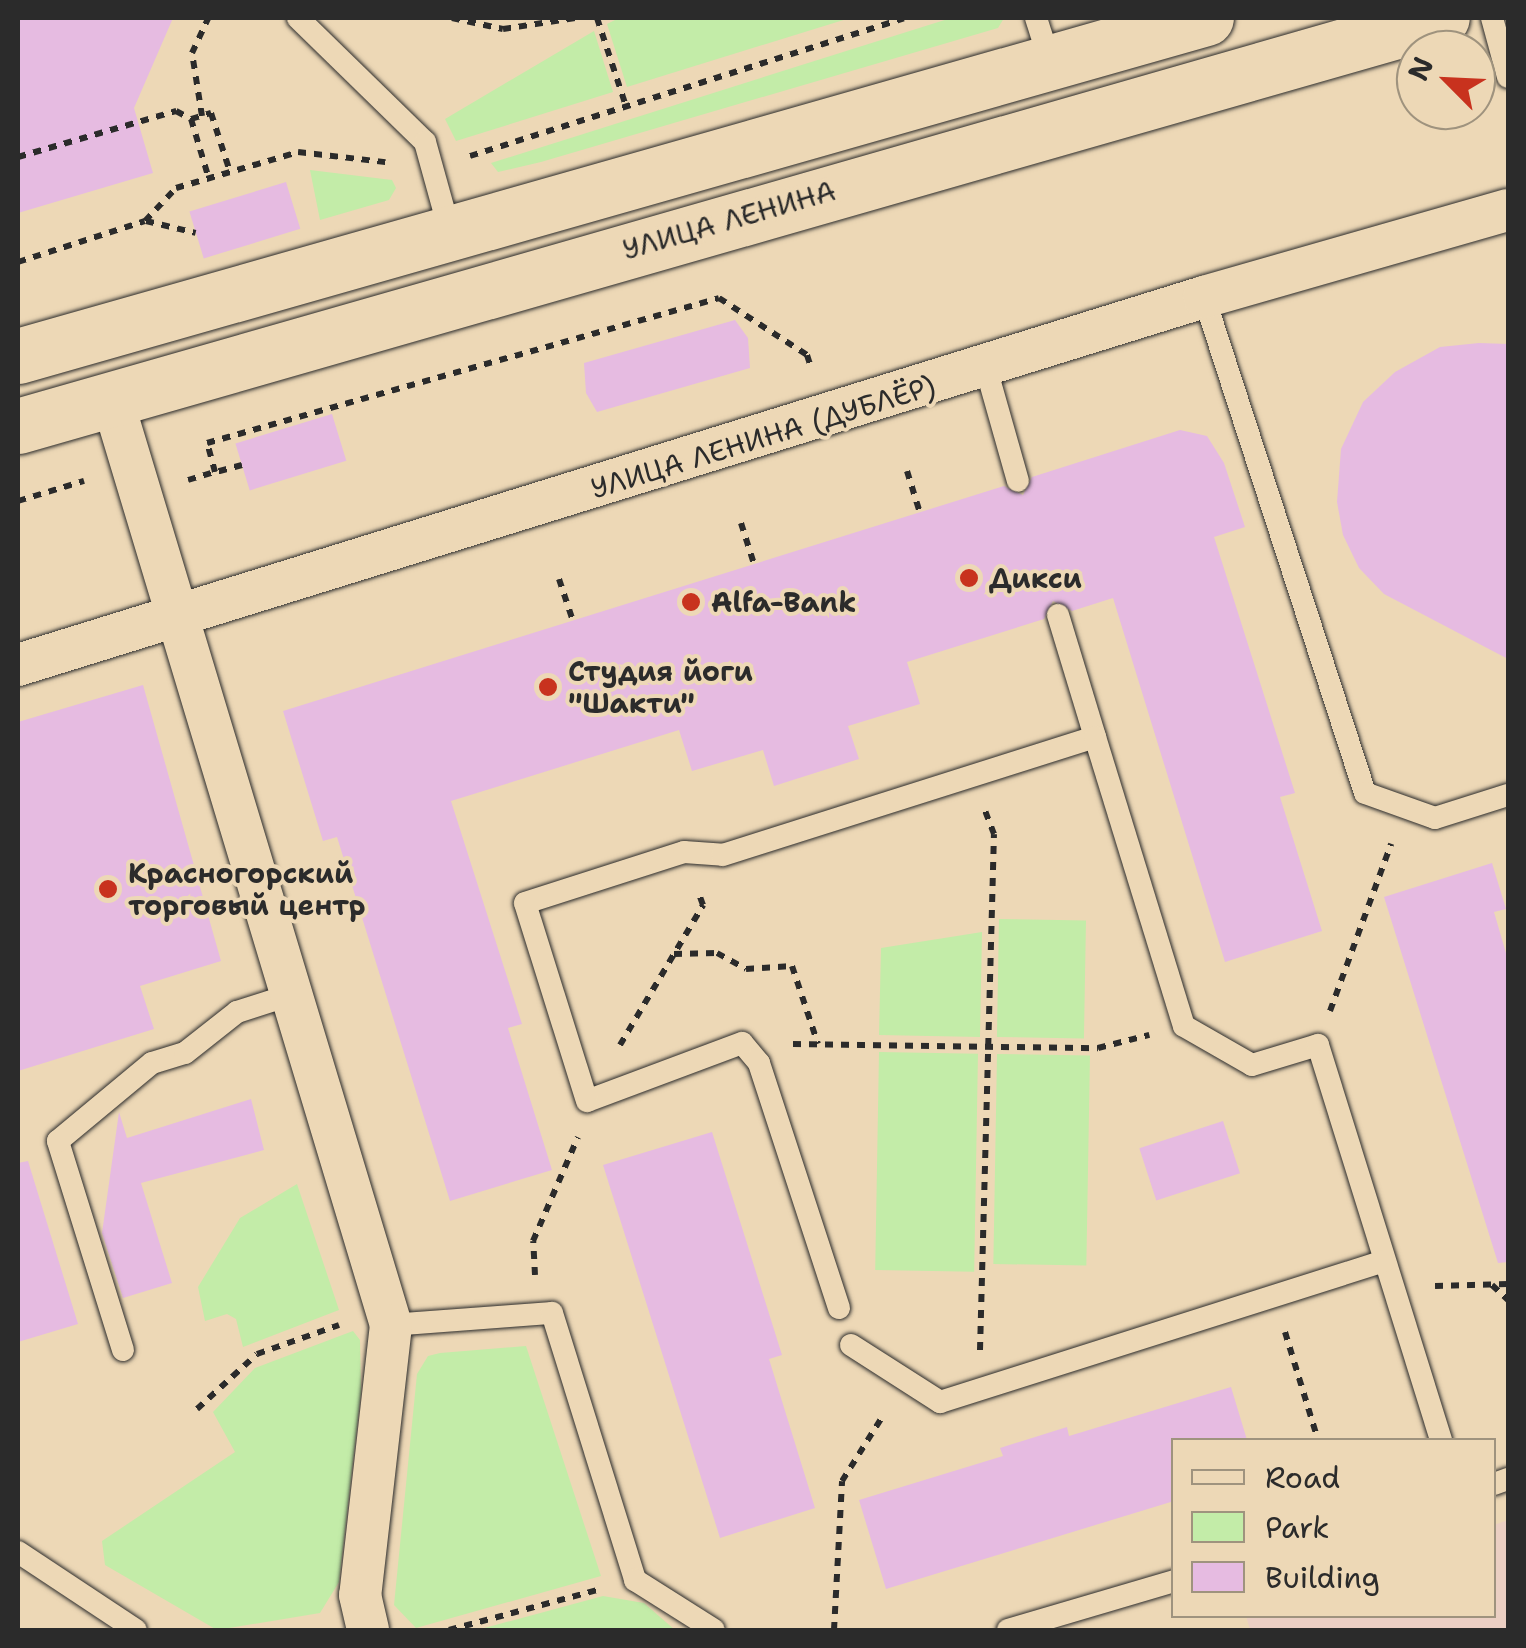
<!DOCTYPE html>
<meta charset="utf-8">
<style>
body{margin:0}
#map{position:relative;width:1526px;height:1648px;overflow:hidden;background:#edd8b6;font-family:"Shantell Sans",sans-serif}
div>[style]{position:absolute}
[style*='--x']{left:calc(var(--x)*1px);top:calc(var(--y)*1px);width:calc(var(--w)*1px);rotate:calc(var(--a)*1deg)}
.built>*{inset:0;background:#ebcfc3}
.green>*{inset:0;background:#c3eca8;transform-origin:0 0}
.building>*{inset:0;background:#e6bbe1;transform-origin:0 0}
.path>*{height:6px;margin-top:-3px;transform-origin:0;background:repeating-linear-gradient(90deg,#2b2b2b 0 8px,transparent 0 16px)}
.roads{filter:drop-shadow(0 0 2px #2b2b2b) drop-shadow(0 0 2px #2b2b2b)}
.lane>*{height:22px;margin:-11px;padding:0 11px;transform-origin:11px;border-radius:11px;background:#edd8b6}
.street>*{height:42px;margin:-21px;padding:0 21px;transform-origin:21px;border-radius:21px;background:#edd8b6}
.primary>*{height:55px;margin:-27.5px;padding:0 27.5px;transform-origin:27.5px;border-radius:27.5px;background:#edd8b6}
.dots>*{width:28px;height:28px;translate:-50% -50%;box-sizing:border-box;border:5px solid #edd8b6;border-radius:50%}
span{translate:-50% -50%;white-space:nowrap;text-align:center;line-height:1.15;-webkit-text-stroke:8px #edd8b6;paint-order:stroke}
.street-label{font-size:28px;color:#2b2b2b}
.poi-label{font-size:28px;color:#2b2b2b;font-weight:700}
.left{translate:0 -50%;text-align:left}
.frame{position:absolute;inset:0;border:20px solid #2b2b2b;pointer-events:none}
.legend{position:absolute;left:1171px;top:1438px;width:325px;height:180px;box-sizing:border-box;background:#edd8b6;border:2px solid #9f937e;margin:0;padding:12px 18px;list-style:none;font-size:30px;color:#2b2b2b}
.legend li{display:flex;align-items:center;gap:20px;height:50px}
.legend b{width:50px;border:2px solid #9f937e}
.north{position:absolute;left:1396px;top:30px;width:100px;height:100px;box-sizing:border-box;background:#edd8b6;border:2px solid #9f937e;border-radius:50%;rotate:294deg;font-size:28px;font-weight:700;line-height:40px;text-align:center;color:#2b2b2b}
.north::after{content:'';display:block;margin:auto;width:35px;height:45px;background:#c8321e;clip-path:polygon(50% 0,100% 100%,50% 72%,0 100%)}
</style>
<div id="map">
<div class="built">
<div style="clip-path:polygon(1508px 1520px,1508px 1630px,1250px 1630px,1246px 1616px,1494px 1616px,1494px 1525px)"></div>
</div>
<div class="green">
<div style="clip-path:polygon(619px 18px,850px 18px,627px 87px,607px 24px)"></div>
<div style="clip-path:polygon(951px 18px,1004px 18px,998px 28px,541px 162px,498px 172px,491px 163px)"></div>
<div style="clip-path:polygon(594px 31px,613px 92px,456px 141px,445px 119px)"></div>
<div style="clip-path:polygon(310px 170px,392px 180px,396px 188px,389px 200px,320px 220px)"></div>
<div style="left:999px;top:919px;width:87px;height:118px;rotate:1deg"></div>
<div style="clip-path:polygon(982px 932px,980px 1037px,879px 1035px,881px 948px)"></div>
<div style="left:879px;top:1052px;width:99px;height:218px;rotate:1deg"></div>
<div style="left:997px;top:1054px;width:93px;height:210px;rotate:1deg"></div>
<div style="clip-path:polygon(297px 1184px,339px 1310px,243px 1347px,236px 1319px,227px 1314px,205px 1321px,198px 1287px,240px 1218px)"></div>
<div style="clip-path:polygon(353px 1331px,360px 1340px,361px 1392px,339px 1582px,320px 1613px,217px 1630px,105px 1565px,102px 1541px,235px 1452px,213px 1412px,255px 1368px)"></div>
<div style="clip-path:polygon(526px 1346px,601px 1576px,416px 1628px,394px 1605px,417px 1374px,428px 1356px,440px 1353px)"></div>
<div style="clip-path:polygon(603px 1596px,644px 1603px,675px 1630px,477px 1630px)"></div>
</div>
<div class="building">
<div style="clip-path:polygon(18px 18px,173px 18px,134px 108px,153px 173px,18px 213px)"></div>
<div style="left:286px;top:182px;width:49px;height:101px;rotate:73deg"></div>
<div style="clip-path:polygon(735px 320px,748px 338px,750px 368px,597px 412px,586px 393px,584px 363px)"></div>
<div style="clip-path:polygon(1479px 343px,1508px 344px,1508px 659px,1384px 594px,1359px 568px,1343px 535px,1337px 502px,1341px 449px,1363px 402px,1395px 372px,1440px 347px)"></div>
<div style="left:332px;top:414px;width:49px;height:101px;rotate:73deg"></div>
<div style="clip-path:polygon(1180px 430px,1207px 436px,1224px 463px,1245px 527px,1214px 537px,1295px 793px,1280px 797px,1322px 931px,1225px 962px,1113px 598px,1072px 611px,1053px 601px,1044px 619px,907px 662px,920px 704px,848px 726px,859px 759px,774px 786px,763px 750px,692px 771px,679px 730px,451px 801px,522px 1024px,508px 1028px,552px 1170px,450px 1201px,337px 837px,323px 841px,283px 711px,1004px 486px,1023px 495px,1032px 477px)"></div>
<div style="clip-path:polygon(143px 685px,221px 961px,140px 986px,154px 1029px,18px 1071px,18px 722px)"></div>
<div style="clip-path:polygon(1492px 863px,1506px 909px,1494px 912px,1508px 960px,1508px 1262px,1498px 1263px,1384px 897px)"></div>
<div style="clip-path:polygon(251px 1099px,264px 1150px,141px 1183px,172px 1283px,123px 1298px,102px 1233px,119px 1112px,127px 1138px)"></div>
<div style="left:1223px;top:1121px;width:55px;height:88px;rotate:72deg"></div>
<div style="clip-path:polygon(712px 1132px,782px 1355px,769px 1359px,815px 1508px,720px 1538px,603px 1165px)"></div>
<div style="clip-path:polygon(28px 1161px,78px 1324px,18px 1342px,18px 1163px)"></div>
<div style="clip-path:polygon(1231px 1387px,1247px 1440px,1174px 1440px,1174px 1501px,886px 1589px,859px 1500px,1003px 1456px,1000px 1448px,1067px 1427px,1069px 1436px)"></div>
</div>
<div class="path">
<div style="--x:452;--y:18;--w:52;--a:12.2"></div>
<div style="--x:503;--y:29;--w:73;--a:-8.7"></div>
<div style="--x:597;--y:18;--w:93;--a:71.8"></div>
<div style="--x:202;--y:116;--w:64;--a:-99"></div>
<div style="--x:192;--y:53;--w:38;--a:-65"></div>
<div style="--x:191;--y:119;--w:63;--a:73.3"></div>
<div style="--x:470;--y:156;--w:455;--a:-17.6"></div>
<div style="--x:18;--y:157;--w:165;--a:-16.2"></div>
<div style="--x:176;--y:111;--w:17;--a:28"></div>
<div style="--x:191;--y:119;--w:21;--a:-17"></div>
<div style="--x:211;--y:113;--w:62;--a:72.1"></div>
<div style="--x:146;--y:221;--w:51;--a:13.5"></div>
<div style="--x:18;--y:262;--w:133;--a:-17.9"></div>
<div style="--x:145;--y:221;--w:45;--a:-46.8"></div>
<div style="--x:176;--y:188;--w:127;--a:-16.4"></div>
<div style="--x:298;--y:152;--w:88;--a:6.6"></div>
<div style="--x:242;--y:465;--w:28;--a:165"></div>
<div style="--x:215;--y:472;--w:30;--a:-105"></div>
<div style="--x:207;--y:443;--w:532;--a:-15.81"></div>
<div style="--x:719;--y:298;--w:105;--a:32.9"></div>
<div style="--x:807;--y:355;--w:13;--a:72"></div>
<div style="--x:907;--y:471;--w:44;--a:72.8"></div>
<div style="--x:188;--y:480;--w:28;--a:-17"></div>
<div style="--x:18;--y:501;--w:69;--a:-16.9"></div>
<div style="--x:741;--y:523;--w:43;--a:72.4"></div>
<div style="--x:559;--y:579;--w:44;--a:71.6"></div>
<div style="--x:674;--y:954;--w:43;--a:-1.3"></div>
<div style="--x:717;--y:953;--w:33;--a:29"></div>
<div style="--x:746;--y:969;--w:46;--a:-3.7"></div>
<div style="--x:792;--y:966;--w:82;--a:71.6"></div>
<div style="--x:1330;--y:1011;--w:178;--a:-69.9"></div>
<div style="--x:793;--y:1044;--w:305;--a:0.8"></div>
<div style="--x:1098;--y:1048;--w:53;--a:-14.3"></div>
<div style="--x:620;--y:1045;--w:163;--a:-59.3"></div>
<div style="--x:703;--y:905;--w:15;--a:-110"></div>
<div style="--x:535;--y:1275;--w:34;--a:-93"></div>
<div style="--x:533;--y:1241;--w:113;--a:-66.6"></div>
<div style="--x:1492;--y:1285;--w:22;--a:43"></div>
<div style="--x:1435;--y:1286;--w:73;--a:-1.6"></div>
<div style="--x:1285;--y:1332;--w:113;--a:73"></div>
<div style="--x:980;--y:1350;--w:516;--a:-88.45"></div>
<div style="--x:994;--y:834;--w:26;--a:-111"></div>
<div style="--x:197;--y:1409;--w:81;--a:-42.5"></div>
<div style="--x:257;--y:1354;--w:87;--a:-19.5"></div>
<div style="--x:449;--y:1630;--w:153;--a:-15.1"></div>
<div style="--x:834;--y:1630;--w:149;--a:-86.9"></div>
<div style="--x:842;--y:1481;--w:79;--a:-57.9"></div>
</div>
<div class="roads">
<div class="lane">
<div style="--x:298;--y:18;--w:177;--a:44.3"></div>
<div style="--x:425;--y:142;--w:93;--a:74.5"></div>
<div style="--x:1036;--y:18;--w:46;--a:72.3"></div>
<div style="--x:1492;--y:18;--w:61;--a:74.8"></div>
<div style="--x:1204;--y:297;--w:521;--a:72.02"></div>
<div style="--x:1365;--y:793;--w:74;--a:19.7"></div>
<div style="--x:1435;--y:818;--w:77;--a:-17.5"></div>
<div style="--x:986;--y:368;--w:117;--a:74.2"></div>
<div style="--x:1058;--y:615;--w:127;--a:73.1"></div>
<div style="--x:839;--y:1308;--w:258;--a:-108.1"></div>
<div style="--x:759;--y:1063;--w:26;--a:-130"></div>
<div style="--x:742;--y:1043;--w:165;--a:159.5"></div>
<div style="--x:587;--y:1101;--w:207;--a:-107.4"></div>
<div style="--x:525;--y:903;--w:167;--a:-17.8"></div>
<div style="--x:684;--y:852;--w:39;--a:4"></div>
<div style="--x:723;--y:855;--w:390;--a:-17.6"></div>
<div style="--x:1095;--y:737;--w:302;--a:72.9"></div>
<div style="--x:1184;--y:1026;--w:78;--a:29.8"></div>
<div style="--x:1252;--y:1065;--w:69;--a:-16.9"></div>
<div style="--x:1318;--y:1045;--w:414;--a:72.7"></div>
<div style="--x:391;--y:1325;--w:161;--a:-4.3"></div>
<div style="--x:552;--y:1313;--w:280;--a:72.7"></div>
<div style="--x:635;--y:1580;--w:93;--a:32.3"></div>
<div style="--x:851;--y:1345;--w:106;--a:32.6"></div>
<div style="--x:940;--y:1402;--w:466;--a:-17.6"></div>
<div style="--x:123;--y:1350;--w:219;--a:-107.3"></div>
<div style="--x:58;--y:1141;--w:122;--a:-39.7"></div>
<div style="--x:152;--y:1063;--w:34;--a:-17"></div>
<div style="--x:185;--y:1053;--w:66;--a:-38.3"></div>
<div style="--x:237;--y:1012;--w:56;--a:-17.8"></div>
<div style="--x:1494;--y:1484;--w:15;--a:-20"></div>
<div style="--x:18;--y:1552;--w:141;--a:33.5"></div>
<div style="--x:1008;--y:1630;--w:173;--a:-16.4"></div>
</div>
<div class="street">
<div style="--x:112;--y:399;--w:967;--a:73.23"></div>
<div style="--x:391;--y:1325;--w:272;--a:96.5"></div>
<div style="--x:360;--y:1595;--w:36;--a:77"></div>
<div style="--x:18;--y:665;--w:1242;--a:-17.24"></div>
<div style="--x:1204;--y:297;--w:316;--a:-16"></div>
</div>
<div class="primary">
<div style="--x:18;--y:356;--w:1235;--a:-15.88"></div>
<div style="--x:18;--y:426;--w:1481;--a:-15.99"></div>
</div>
</div>
<div class="dots">
<div style="left:969px;top:578px;background:#c8321e"></div>
<div style="left:691px;top:602px;background:#c8321e"></div>
<div style="left:548px;top:687px;background:#c8321e"></div>
<div style="left:108px;top:889px;background:#c8321e"></div>
</div>
<div class="street-label">
<span style="left:729px;top:220px;rotate:-16deg">УЛИЦА ЛЕНИНА</span>
<span style="left:763px;top:437px;rotate:-17deg">УЛИЦА ЛЕНИНА (ДУБЛЁР)</span>
</div>
<div class="poi-label">
<span class="left" style="left:989px;top:578px">Дикси</span>
<span class="left" style="left:711px;top:602px">Alfa-Bank</span>
<span class="left" style="left:568px;top:687px">Студия йоги<br>"Шакти"</span>
<span class="left" style="left:128px;top:889px">Красногорский<br>торговый центр</span>
</div>
<div class="frame"></div>
<ul class="legend">
<li><b style="height:12px;background:#edd8b6"></b>Road</li>
<li><b style="height:28px;background:#c3eca8"></b>Park</li>
<li><b style="height:28px;background:#e6bbe1"></b>Building</li>
</ul>
<div class="north">N</div>
</div>
